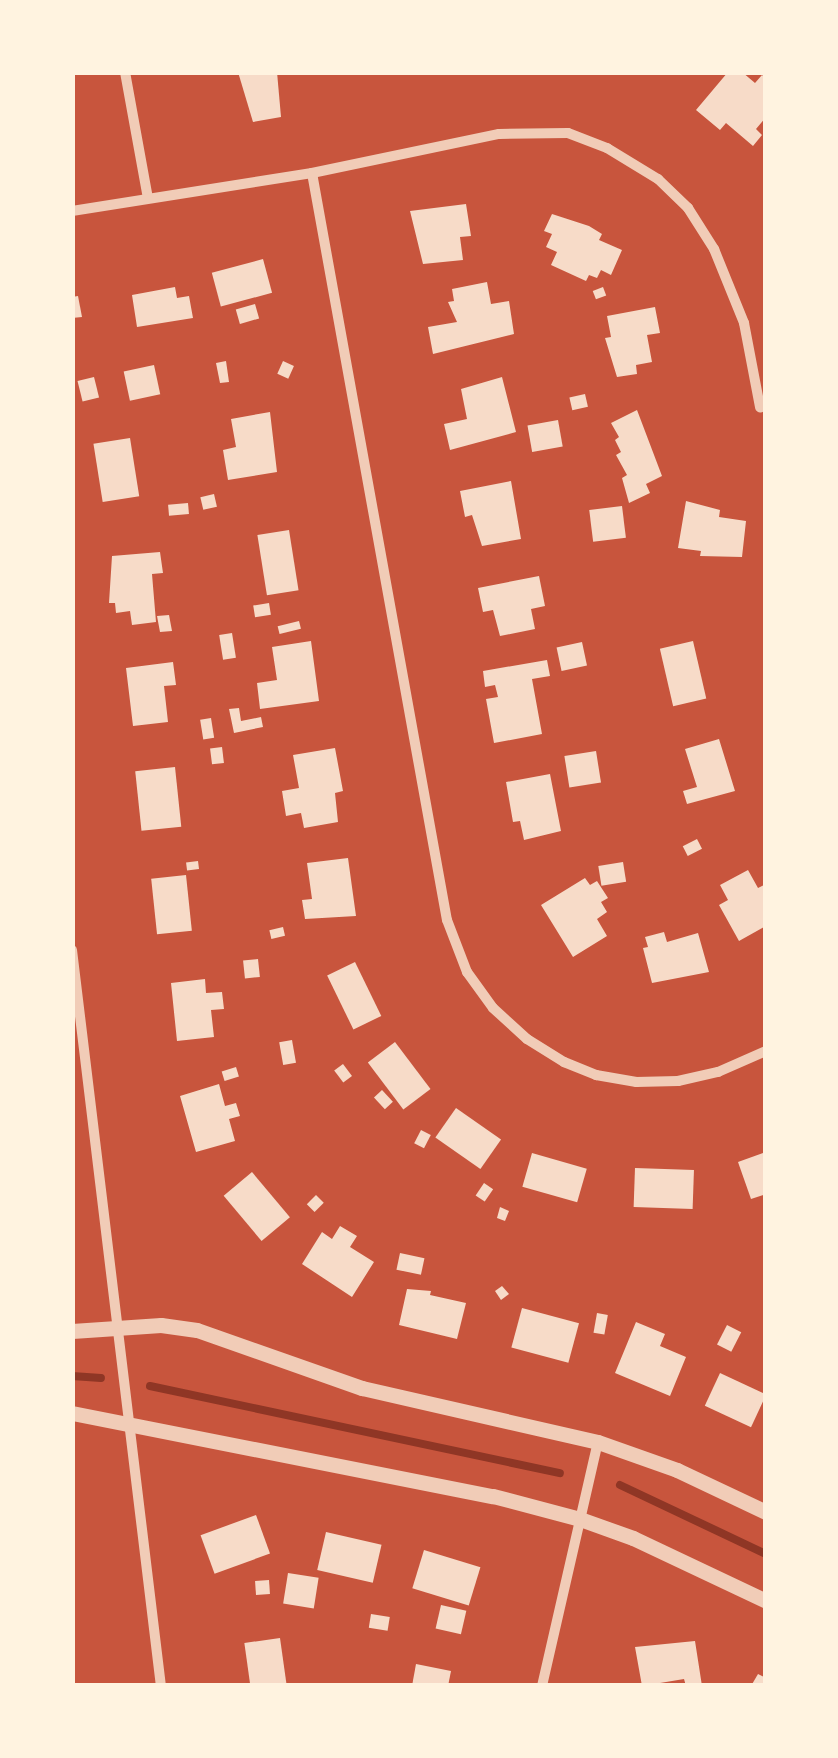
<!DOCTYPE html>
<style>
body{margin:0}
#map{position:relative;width:838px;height:1758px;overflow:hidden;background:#c8553d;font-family:"Public Sans",sans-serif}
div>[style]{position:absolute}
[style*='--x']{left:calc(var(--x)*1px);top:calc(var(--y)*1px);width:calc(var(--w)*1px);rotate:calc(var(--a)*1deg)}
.stream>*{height:8px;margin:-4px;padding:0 4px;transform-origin:4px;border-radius:4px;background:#8f3625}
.building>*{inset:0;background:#f7dbc8;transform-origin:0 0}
.minor>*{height:10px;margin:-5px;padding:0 5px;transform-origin:5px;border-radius:5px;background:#f1ccb7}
.tertiary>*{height:15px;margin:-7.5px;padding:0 7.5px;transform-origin:7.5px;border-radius:7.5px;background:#f1ccb7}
span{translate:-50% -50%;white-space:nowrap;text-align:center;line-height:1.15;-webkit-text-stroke:10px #fff3e0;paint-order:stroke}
.frame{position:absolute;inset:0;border:75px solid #fff3e0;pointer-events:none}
</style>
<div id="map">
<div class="stream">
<div style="--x:72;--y:1376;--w:29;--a:4"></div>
<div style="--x:150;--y:1386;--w:419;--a:12"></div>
<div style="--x:620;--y:1485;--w:161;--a:25.3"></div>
</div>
<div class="building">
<div style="clip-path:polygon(238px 72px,277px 72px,281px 117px,253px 122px)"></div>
<div style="clip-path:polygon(728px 72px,742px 72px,755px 83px,762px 75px,766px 78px,766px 117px,756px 129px,762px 135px,753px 146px,726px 123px,720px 130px,696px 110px)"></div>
<div style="clip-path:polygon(466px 204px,471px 236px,460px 237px,463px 260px,423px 264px,410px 211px)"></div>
<div style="clip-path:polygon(552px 214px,589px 226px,602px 234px,599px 240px,622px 250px,611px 275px,601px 270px,597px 278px,589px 275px,586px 281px,551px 265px,557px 252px,546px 247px,552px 234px,544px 231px)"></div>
<div style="left:263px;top:259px;width:35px;height:53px;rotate:75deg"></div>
<div style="clip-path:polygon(487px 282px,491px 304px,509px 301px,514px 334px,433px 354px,428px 327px,457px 322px,448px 302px,454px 301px,452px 289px)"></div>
<div style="clip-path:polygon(175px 287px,177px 298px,189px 296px,193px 318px,137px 327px,132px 295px)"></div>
<div style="left:603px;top:287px;width:9px;height:11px;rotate:69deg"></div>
<div style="clip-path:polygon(78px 296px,82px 317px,72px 318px,72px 297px)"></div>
<div style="left:255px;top:304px;width:15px;height:20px;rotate:74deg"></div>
<div style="clip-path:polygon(655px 307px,660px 333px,647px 335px,652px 362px,636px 365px,637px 374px,617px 377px,605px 338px,611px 337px,607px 316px)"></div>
<div style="clip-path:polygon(226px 361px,229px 382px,220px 383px,216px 363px)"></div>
<div style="left:283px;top:361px;width:12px;height:14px;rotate:24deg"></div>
<div style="left:154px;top:365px;width:30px;height:31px;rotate:78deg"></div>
<div style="left:94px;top:377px;width:21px;height:17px;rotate:76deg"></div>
<div style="clip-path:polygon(502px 377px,516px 432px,450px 450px,444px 424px,467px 419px,461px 389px)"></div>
<div style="left:585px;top:394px;width:13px;height:16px;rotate:77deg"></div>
<div style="clip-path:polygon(637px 410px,662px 476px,646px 484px,650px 493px,629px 503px,622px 478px,627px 475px,616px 455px,621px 452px,615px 440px,619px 437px,611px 423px)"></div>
<div style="clip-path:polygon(270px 412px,277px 472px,228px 480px,223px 450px,236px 447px,231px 419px)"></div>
<div style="left:558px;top:420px;width:27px;height:31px;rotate:80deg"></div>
<div style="left:130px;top:438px;width:59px;height:37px;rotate:81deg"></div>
<div style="clip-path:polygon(511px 481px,521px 539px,482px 546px,472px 515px,465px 517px,460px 491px)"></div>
<div style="left:214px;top:494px;width:13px;height:14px;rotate:77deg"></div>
<div style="clip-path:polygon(686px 501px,720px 510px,719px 517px,746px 521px,742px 557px,700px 556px,701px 551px,678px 548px)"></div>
<div style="left:188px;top:503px;width:11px;height:20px;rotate:85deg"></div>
<div style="left:622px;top:506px;width:32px;height:33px;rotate:83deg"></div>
<div style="left:289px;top:530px;width:61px;height:32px;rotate:81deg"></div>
<div style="clip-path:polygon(160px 552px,163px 573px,152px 574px,156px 622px,132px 625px,130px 611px,116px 613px,115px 603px,109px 603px,112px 556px)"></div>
<div style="clip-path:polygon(539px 576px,545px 606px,531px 609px,535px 629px,500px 636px,493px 610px,483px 612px,478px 588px)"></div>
<div style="left:269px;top:603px;width:12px;height:16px;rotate:81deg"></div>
<div style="clip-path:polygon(169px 615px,172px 631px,160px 632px,157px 616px)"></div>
<div style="left:299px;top:621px;width:8px;height:22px;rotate:76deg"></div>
<div style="left:232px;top:633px;width:25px;height:13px;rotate:81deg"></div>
<div style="clip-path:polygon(311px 641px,319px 701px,260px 709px,257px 683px,277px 680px,272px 647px)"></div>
<div style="left:693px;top:641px;width:59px;height:34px;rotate:77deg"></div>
<div style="left:582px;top:642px;width:24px;height:26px;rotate:78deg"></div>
<div style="clip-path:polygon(547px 660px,550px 676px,532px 679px,542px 734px,494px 743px,486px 699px,498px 697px,495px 685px,485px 687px,483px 671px)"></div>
<div style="clip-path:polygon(173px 662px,176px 685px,164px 686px,168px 722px,133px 726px,126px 668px)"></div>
<div style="clip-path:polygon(239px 708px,241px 721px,261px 717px,263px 727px,234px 733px,229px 709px)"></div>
<div style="left:211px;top:718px;width:20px;height:11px;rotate:81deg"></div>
<div style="clip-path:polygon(719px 739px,735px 791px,687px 804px,683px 791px,697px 787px,685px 749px)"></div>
<div style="left:222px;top:747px;width:16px;height:12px;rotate:83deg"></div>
<div style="clip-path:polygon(335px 748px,343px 791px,335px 793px,338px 822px,304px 828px,301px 813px,286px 816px,282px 791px,299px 788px,293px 755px)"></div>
<div style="left:596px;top:751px;width:32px;height:32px;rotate:81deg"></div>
<div style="left:175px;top:767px;width:60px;height:40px;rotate:84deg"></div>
<div style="clip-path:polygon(550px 774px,561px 831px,524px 840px,520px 821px,513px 822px,506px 782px)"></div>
<div style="left:697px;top:839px;width:11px;height:16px;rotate:63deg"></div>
<div style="clip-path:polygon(348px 858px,356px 916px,305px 919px,302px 900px,312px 899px,307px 863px)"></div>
<div style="left:198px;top:861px;width:8px;height:12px;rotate:83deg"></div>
<div style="left:623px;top:862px;width:20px;height:25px;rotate:81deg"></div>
<div style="clip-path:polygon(748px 870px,758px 888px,766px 884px,766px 926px,739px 941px,719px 905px,728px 900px,720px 885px)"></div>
<div style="left:186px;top:875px;width:56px;height:35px;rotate:84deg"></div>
<div style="clip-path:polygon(585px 878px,590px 885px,597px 881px,608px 898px,601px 902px,607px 912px,597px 919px,607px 936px,573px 957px,541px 905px)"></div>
<div style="left:283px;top:927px;width:9px;height:14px;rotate:77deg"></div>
<div style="clip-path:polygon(664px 932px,667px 942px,698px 933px,709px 972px,652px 983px,643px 948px,648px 947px,645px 937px)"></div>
<div style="left:258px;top:959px;width:18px;height:15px;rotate:84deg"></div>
<div style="left:355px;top:962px;width:60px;height:31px;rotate:64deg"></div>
<div style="clip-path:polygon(205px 979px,206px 993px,222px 992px,224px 1009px,211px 1010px,214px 1037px,177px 1041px,171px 983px)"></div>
<div style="left:292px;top:1040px;width:23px;height:13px;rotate:80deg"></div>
<div style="left:395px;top:1042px;width:59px;height:34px;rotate:53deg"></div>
<div style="left:343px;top:1064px;width:15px;height:11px;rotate:53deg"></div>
<div style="left:236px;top:1067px;width:10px;height:15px;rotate:73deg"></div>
<div style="clip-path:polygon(219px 1084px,225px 1106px,236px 1103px,240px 1116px,229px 1119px,235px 1141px,196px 1152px,180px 1096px)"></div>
<div style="left:382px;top:1090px;width:16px;height:11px;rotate:47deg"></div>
<div style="left:456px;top:1108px;width:55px;height:36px;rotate:35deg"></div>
<div style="left:421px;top:1130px;width:11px;height:15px;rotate:27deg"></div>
<div style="left:532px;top:1153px;width:57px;height:35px;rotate:16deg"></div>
<div style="clip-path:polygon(763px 1153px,766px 1194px,751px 1199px,738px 1162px)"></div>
<div style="left:635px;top:1168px;width:59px;height:39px;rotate:2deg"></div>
<div style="left:252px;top:1172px;width:59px;height:37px;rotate:50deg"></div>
<div style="left:484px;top:1183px;width:11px;height:15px;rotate:34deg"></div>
<div style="left:316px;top:1195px;width:11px;height:13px;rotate:45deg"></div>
<div style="clip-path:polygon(500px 1207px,509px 1211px,505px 1221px,497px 1218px)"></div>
<div style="clip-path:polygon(340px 1226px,357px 1236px,350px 1247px,374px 1262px,352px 1297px,302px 1264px,322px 1232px,332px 1239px)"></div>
<div style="left:400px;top:1253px;width:25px;height:17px;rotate:12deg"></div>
<div style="clip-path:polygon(502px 1286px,509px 1294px,501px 1300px,495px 1291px)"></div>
<div style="clip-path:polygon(407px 1289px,431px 1291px,430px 1295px,466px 1303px,457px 1339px,399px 1325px)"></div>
<div style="left:522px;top:1308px;width:59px;height:41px;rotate:15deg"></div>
<div style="left:597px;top:1313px;width:11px;height:20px;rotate:10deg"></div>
<div style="clip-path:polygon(636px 1322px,665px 1334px,660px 1346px,686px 1357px,670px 1396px,615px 1373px)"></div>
<div style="left:727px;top:1325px;width:16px;height:22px;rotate:27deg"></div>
<div style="left:720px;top:1373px;width:51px;height:36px;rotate:25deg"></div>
<div style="left:256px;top:1515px;width:41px;height:59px;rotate:70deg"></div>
<div style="left:326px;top:1532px;width:57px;height:39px;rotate:13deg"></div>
<div style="left:424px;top:1550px;width:59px;height:40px;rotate:17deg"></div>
<div style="left:288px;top:1573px;width:31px;height:31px;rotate:9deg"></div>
<div style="left:269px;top:1580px;width:14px;height:14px;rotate:86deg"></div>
<div style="left:441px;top:1605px;width:26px;height:24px;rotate:13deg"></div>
<div style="left:371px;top:1614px;width:19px;height:14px;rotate:9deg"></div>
<div style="left:280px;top:1638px;width:49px;height:36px;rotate:82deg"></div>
<div style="clip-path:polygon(695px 1641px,702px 1686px,686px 1686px,684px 1679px,642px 1686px,635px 1647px)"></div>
<div style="clip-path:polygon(416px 1664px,451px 1671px,448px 1686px,412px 1686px)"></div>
<div style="clip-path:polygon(758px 1674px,766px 1678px,766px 1686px,751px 1686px)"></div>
</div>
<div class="minor">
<div style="--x:125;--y:72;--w:128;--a:79.7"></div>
<div style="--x:312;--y:173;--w:759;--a:79.76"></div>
<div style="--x:447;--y:920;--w:56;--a:69"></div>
<div style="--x:467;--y:972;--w:44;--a:54.2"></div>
<div style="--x:493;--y:1008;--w:46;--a:42.4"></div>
<div style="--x:527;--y:1039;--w:44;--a:31.9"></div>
<div style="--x:564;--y:1062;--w:35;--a:22"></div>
<div style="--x:596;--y:1075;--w:41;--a:9.9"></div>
<div style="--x:636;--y:1082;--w:42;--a:-1.4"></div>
<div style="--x:678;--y:1081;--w:41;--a:-12.7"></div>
<div style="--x:718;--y:1072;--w:52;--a:-23.6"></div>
<div style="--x:72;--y:211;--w:243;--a:-9"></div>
<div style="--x:312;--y:173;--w:191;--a:-11.8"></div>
<div style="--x:499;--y:134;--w:69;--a:-0.8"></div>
<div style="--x:568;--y:133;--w:42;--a:21"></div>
<div style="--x:607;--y:148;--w:60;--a:31.3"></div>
<div style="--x:658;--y:179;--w:42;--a:44"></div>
<div style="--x:688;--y:208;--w:49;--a:57.6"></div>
<div style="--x:714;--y:249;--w:80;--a:67.9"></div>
<div style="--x:744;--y:323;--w:86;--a:79.2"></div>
<div style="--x:72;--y:950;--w:741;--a:83.11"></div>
<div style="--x:542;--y:1686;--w:250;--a:-77.1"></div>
</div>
<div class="tertiary">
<div style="--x:72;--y:1331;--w:89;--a:-3.9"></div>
<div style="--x:161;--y:1325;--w:36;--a:8"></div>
<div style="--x:197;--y:1330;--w:175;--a:19.4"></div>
<div style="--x:362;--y:1388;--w:242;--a:12.9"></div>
<div style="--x:598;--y:1442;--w:84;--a:19.5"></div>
<div style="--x:677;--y:1470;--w:98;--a:25.3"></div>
<div style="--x:72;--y:1413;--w:429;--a:11.2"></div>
<div style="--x:493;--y:1496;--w:90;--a:14.8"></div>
<div style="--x:580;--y:1519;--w:56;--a:19.7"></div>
<div style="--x:633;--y:1538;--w:147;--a:25.3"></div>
</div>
<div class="frame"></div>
</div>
